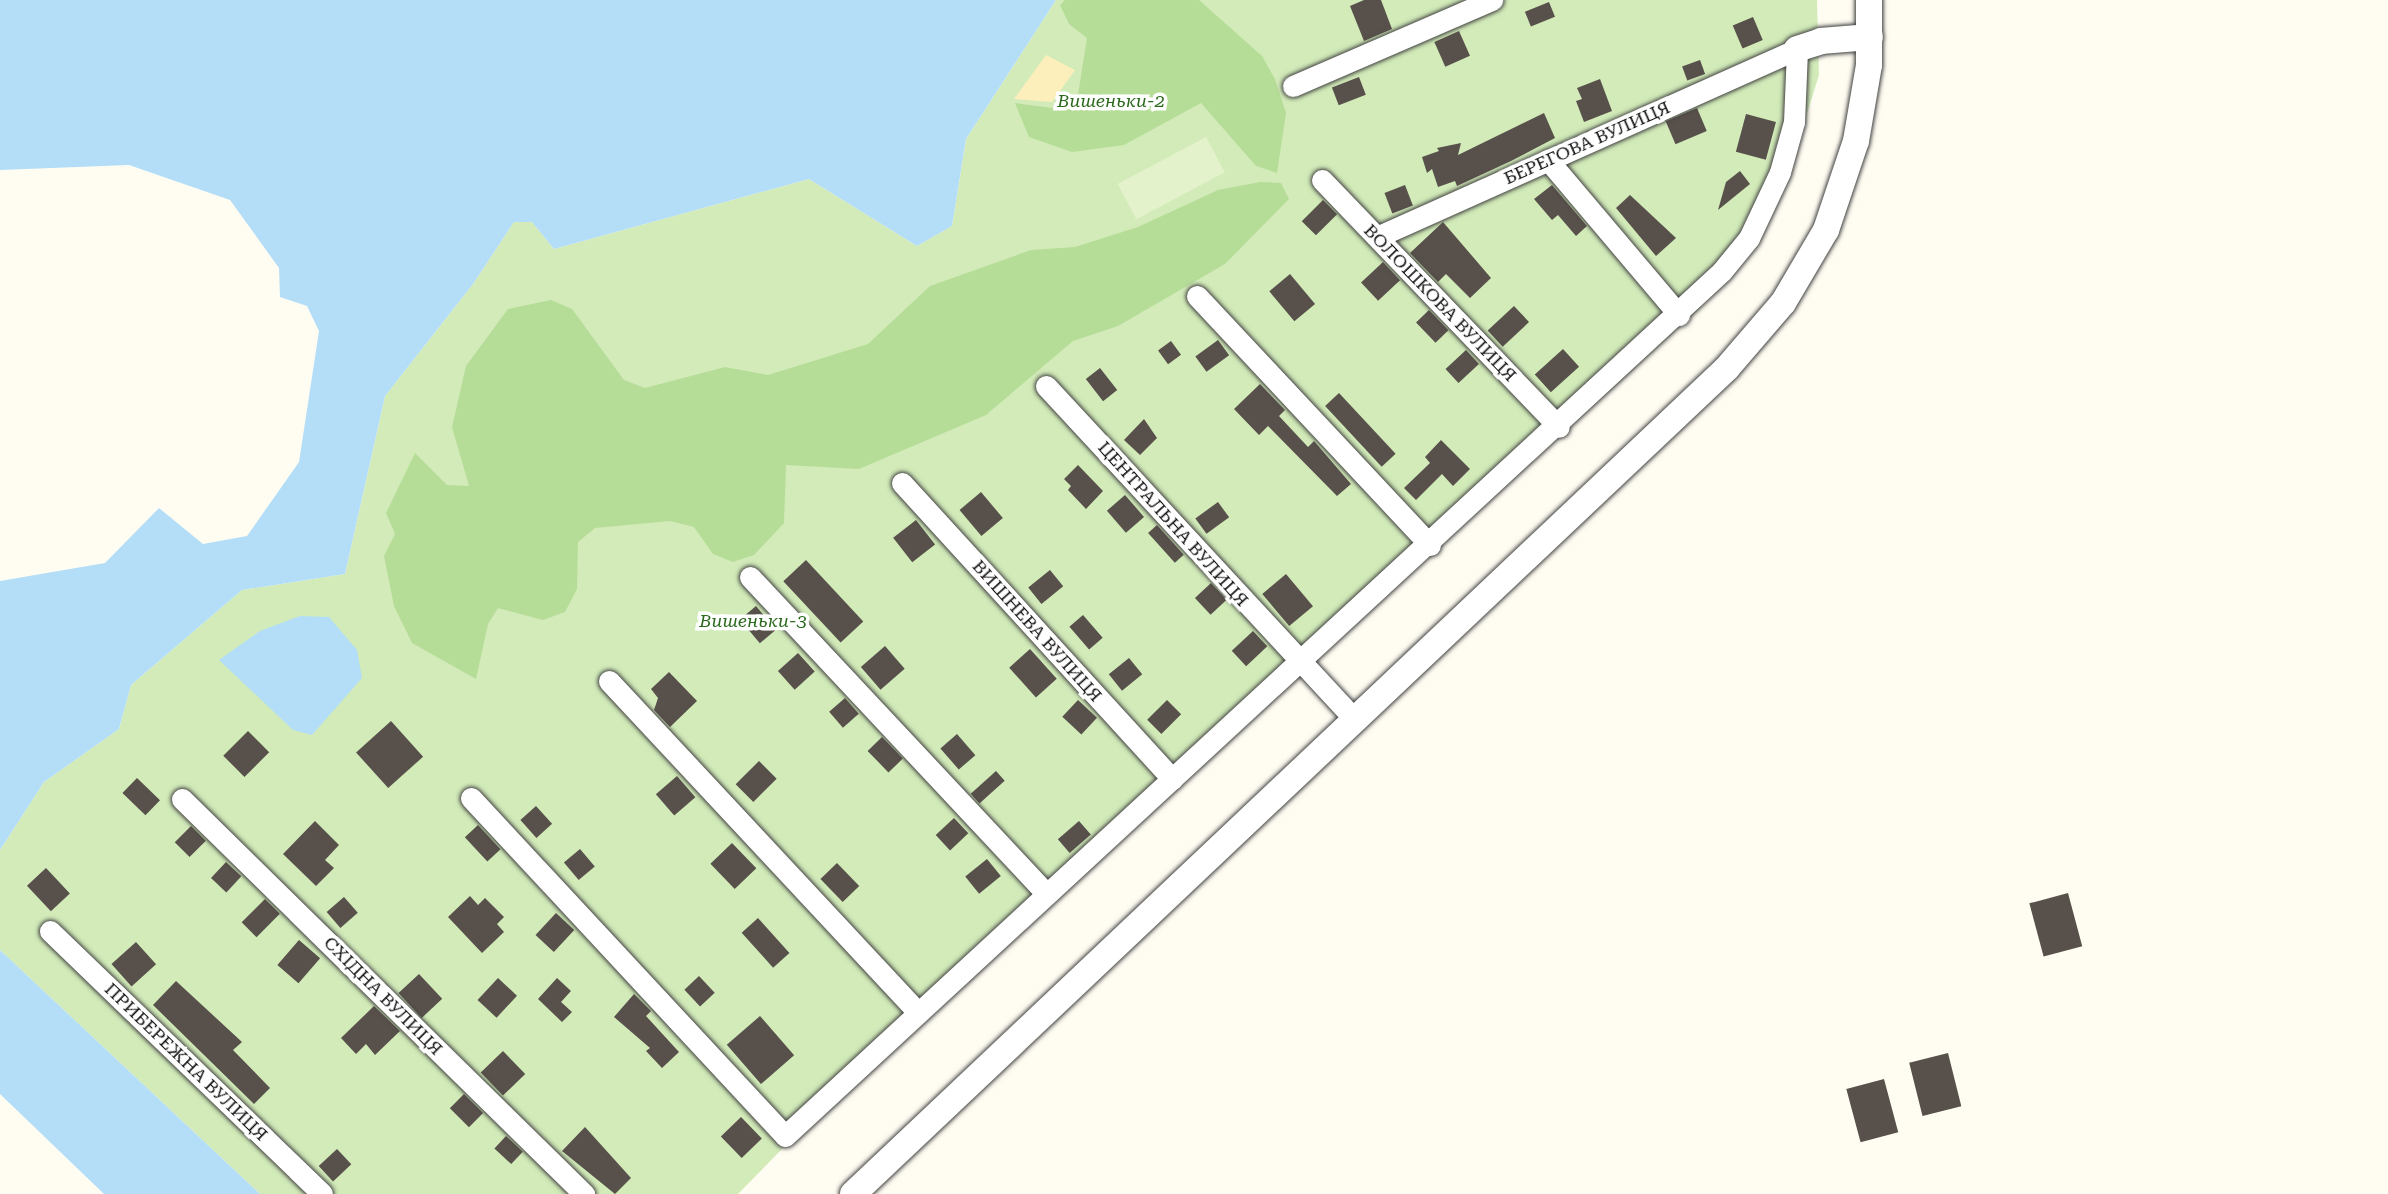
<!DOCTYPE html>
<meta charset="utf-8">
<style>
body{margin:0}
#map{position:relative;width:2388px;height:1194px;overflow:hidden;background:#fffdf2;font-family:"Roboto Serif",serif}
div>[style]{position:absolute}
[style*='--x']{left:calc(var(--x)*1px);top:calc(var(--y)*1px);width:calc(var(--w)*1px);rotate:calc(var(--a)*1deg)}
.green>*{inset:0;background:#d2ebb9}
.forest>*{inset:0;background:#b6dd98}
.sand>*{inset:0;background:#fcefbc}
.pitch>*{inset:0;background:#e4f2cb;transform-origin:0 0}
.water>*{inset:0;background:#b4def8}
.building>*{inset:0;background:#58504b;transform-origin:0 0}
.roads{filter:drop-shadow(0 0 2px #424242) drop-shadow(0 0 2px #424242)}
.minor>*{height:21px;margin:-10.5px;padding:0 10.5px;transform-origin:10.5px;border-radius:10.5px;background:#fff}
.tertiary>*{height:26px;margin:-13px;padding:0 13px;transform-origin:13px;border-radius:13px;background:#fff}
span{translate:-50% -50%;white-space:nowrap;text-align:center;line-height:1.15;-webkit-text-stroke:7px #fff;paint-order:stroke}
.park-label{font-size:18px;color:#2b6a1c;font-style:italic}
.street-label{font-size:18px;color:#0f0f0f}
</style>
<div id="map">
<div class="green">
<div style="clip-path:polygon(1056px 0,1817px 0,1819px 75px,1790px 168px,1755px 242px,1698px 310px,784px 1147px,738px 1194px,260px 1194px,0 950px,0 850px,44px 782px,119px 729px,131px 685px,242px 590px,345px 574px,385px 396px,473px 284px,514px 222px,532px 222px,554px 249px,809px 179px,917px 246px,952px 226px,966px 139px)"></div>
</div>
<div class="forest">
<div style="clip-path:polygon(1065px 0,1199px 0,1262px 56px,1275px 79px,1286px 113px,1277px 173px,1256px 166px,1201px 103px,1124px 145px,1072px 152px,1029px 137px,1015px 103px,1053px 108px,1077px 101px,1087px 38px,1069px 24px,1060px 5px)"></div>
<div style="clip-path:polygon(1260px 182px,1281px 183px,1289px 199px,1225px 264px,1118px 326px,1073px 341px,986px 415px,859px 469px,786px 465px,784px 523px,754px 555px,733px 562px,713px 554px,694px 527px,670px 521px,595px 528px,578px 542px,577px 589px,565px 612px,543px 620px,498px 608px,488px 624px,476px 679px,412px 643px,394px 606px,384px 556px,395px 534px,386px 513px,415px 453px,447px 485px,469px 486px,452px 427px,466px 366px,508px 309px,551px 300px,572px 309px,624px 380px,645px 388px,725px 367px,768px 375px,868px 344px,930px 286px,1031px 250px,1075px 247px,1138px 227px,1218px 190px)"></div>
</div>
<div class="sand">
<div style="clip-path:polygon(1046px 55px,1075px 70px,1052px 102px,1014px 99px)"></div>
</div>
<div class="pitch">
<div style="left:1206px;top:137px;width:40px;height:100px;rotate:62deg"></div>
</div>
<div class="water">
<div style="clip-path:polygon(0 0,1056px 0,966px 139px,952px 226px,917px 246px,809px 179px,554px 249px,532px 222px,514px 222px,473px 284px,385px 396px,345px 574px,242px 590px,131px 685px,119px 729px,44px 782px,0 850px,0 581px,105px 563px,159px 508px,203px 544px,247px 536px,299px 462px,319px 331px,307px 306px,280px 297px,279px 268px,230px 200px,129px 165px,0 170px)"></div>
<div style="clip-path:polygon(300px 616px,329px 617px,357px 650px,362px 678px,312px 735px,293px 730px,219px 660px,260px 631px)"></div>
<div style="clip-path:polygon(0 950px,260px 1194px,104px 1194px,0 1094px)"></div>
</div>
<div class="building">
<div style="clip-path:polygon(1364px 0,1381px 0,1392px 29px,1364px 41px,1350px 6px)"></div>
<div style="left:1549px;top:2px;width:16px;height:26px;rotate:68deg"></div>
<div style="left:1753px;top:17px;width:25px;height:22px;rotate:67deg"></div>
<div style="left:1459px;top:31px;width:27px;height:27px;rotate:66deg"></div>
<div style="left:1700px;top:60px;width:15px;height:19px;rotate:70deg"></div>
<div style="left:1359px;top:77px;width:19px;height:29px;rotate:69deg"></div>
<div style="clip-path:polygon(1600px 79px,1612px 111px,1584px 122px,1576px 101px,1582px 99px,1577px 88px)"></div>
<div style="left:1697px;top:108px;width:25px;height:34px;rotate:67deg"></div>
<div style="clip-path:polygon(1544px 113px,1555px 138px,1511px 161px,1457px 186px,1455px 181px,1438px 187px,1432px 169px,1427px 173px,1422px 157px,1439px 151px,1437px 148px,1461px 143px,1458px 155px)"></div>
<div style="left:1746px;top:114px;width:31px;height:39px;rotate:15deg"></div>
<div style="clip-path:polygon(1740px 171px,1750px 184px,1718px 210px,1726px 182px)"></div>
<div style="left:1405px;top:185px;width:22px;height:22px;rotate:69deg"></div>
<div style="clip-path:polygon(1552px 185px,1587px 226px,1576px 236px,1558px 215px,1552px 220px,1534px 199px)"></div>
<div style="clip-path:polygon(1630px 195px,1676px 238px,1656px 256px,1616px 208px)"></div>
<div style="left:1323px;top:200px;width:20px;height:30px;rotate:45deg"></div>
<div style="clip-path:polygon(1443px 222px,1491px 278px,1470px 298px,1446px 274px,1438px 282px,1410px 253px)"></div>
<div style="left:1383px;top:262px;width:25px;height:30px;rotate:47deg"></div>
<div style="left:1290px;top:274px;width:39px;height:27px;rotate:50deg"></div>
<div style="left:1514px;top:306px;width:22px;height:36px;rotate:47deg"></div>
<div style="left:1429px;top:310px;width:28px;height:18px;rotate:46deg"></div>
<div style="left:1218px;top:340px;width:19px;height:28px;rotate:54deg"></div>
<div style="left:1171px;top:341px;width:17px;height:16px;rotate:54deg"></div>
<div style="left:1563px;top:349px;width:24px;height:38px;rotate:48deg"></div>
<div style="left:1466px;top:350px;width:19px;height:28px;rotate:47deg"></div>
<div style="left:1100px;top:368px;width:28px;height:18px;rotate:52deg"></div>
<div style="clip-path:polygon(1260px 384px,1285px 410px,1279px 416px,1308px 447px,1314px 441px,1351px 484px,1337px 496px,1268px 426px,1259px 435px,1234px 409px)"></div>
<div style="left:1339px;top:393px;width:83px;height:19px;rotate:47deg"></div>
<div style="clip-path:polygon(1144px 419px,1157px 438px,1140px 455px,1124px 440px)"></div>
<div style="clip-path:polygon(1441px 440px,1470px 469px,1453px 486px,1442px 474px,1416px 500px,1404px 488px,1430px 463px,1425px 457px)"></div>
<div style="clip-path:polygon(1078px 465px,1103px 491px,1086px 509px,1068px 490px,1071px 486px,1064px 479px)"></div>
<div style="left:981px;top:492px;width:34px;height:28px;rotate:50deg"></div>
<div style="left:1125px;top:495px;width:29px;height:24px;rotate:49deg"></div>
<div style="left:1218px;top:502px;width:19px;height:28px;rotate:54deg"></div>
<div style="left:916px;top:520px;width:31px;height:29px;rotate:52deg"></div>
<div style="left:1157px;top:525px;width:40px;height:12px;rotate:48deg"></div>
<div style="left:806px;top:560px;width:84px;height:31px;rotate:47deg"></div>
<div style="left:1050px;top:570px;width:21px;height:28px;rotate:51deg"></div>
<div style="left:1286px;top:574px;width:42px;height:31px;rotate:50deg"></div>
<div style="left:1211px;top:583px;width:23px;height:22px;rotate:47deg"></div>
<div style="left:756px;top:606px;width:31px;height:21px;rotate:50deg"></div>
<div style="left:1083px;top:615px;width:30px;height:18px;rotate:49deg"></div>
<div style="left:1253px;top:631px;width:21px;height:29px;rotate:47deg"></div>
<div style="left:885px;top:646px;width:30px;height:32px;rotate:49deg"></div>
<div style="left:1030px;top:649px;width:40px;height:28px;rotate:48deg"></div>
<div style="left:798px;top:653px;width:25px;height:27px;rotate:48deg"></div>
<div style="left:1129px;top:658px;width:21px;height:26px;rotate:51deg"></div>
<div style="clip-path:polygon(669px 672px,697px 701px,670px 727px,654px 710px,658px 698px,651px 689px)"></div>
<div style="left:845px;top:698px;width:21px;height:21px;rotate:49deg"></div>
<div style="left:1078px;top:700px;width:26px;height:23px;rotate:43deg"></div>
<div style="left:1167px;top:700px;width:20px;height:28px;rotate:45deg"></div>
<div style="left:391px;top:721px;width:48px;height:47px;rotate:48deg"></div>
<div style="left:248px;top:731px;width:30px;height:35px;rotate:45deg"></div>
<div style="left:957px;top:734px;width:28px;height:22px;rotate:49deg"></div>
<div style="left:882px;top:737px;width:30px;height:20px;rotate:46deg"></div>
<div style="left:759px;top:761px;width:25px;height:33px;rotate:45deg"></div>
<div style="left:996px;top:771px;width:13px;height:34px;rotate:48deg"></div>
<div style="left:677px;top:776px;width:28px;height:28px;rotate:49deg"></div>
<div style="left:137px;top:778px;width:32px;height:21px;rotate:44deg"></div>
<div style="left:536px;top:806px;width:24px;height:21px;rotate:48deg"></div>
<div style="left:954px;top:818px;width:21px;height:25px;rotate:47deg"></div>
<div style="clip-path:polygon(315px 821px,339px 845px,325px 860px,334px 868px,316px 886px,283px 854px)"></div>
<div style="left:1079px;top:821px;width:18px;height:28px;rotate:49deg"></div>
<div style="left:478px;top:825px;width:33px;height:18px;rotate:47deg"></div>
<div style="left:191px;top:826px;width:21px;height:23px;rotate:45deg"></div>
<div style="left:732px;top:843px;width:35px;height:30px;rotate:46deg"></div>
<div style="left:580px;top:849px;width:23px;height:21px;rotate:50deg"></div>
<div style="left:987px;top:859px;width:22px;height:28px;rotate:51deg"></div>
<div style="left:226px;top:862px;width:21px;height:22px;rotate:43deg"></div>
<div style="left:837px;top:863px;width:32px;height:23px;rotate:46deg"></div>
<div style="left:46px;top:868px;width:35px;height:26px;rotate:47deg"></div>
<div style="left:2068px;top:893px;width:55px;height:40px;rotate:75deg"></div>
<div style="clip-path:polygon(470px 896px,478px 905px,485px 898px,504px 917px,497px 924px,504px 932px,482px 953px,448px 917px)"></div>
<div style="left:344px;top:897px;width:21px;height:23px;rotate:49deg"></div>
<div style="left:265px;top:899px;width:21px;height:33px;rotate:45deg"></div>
<div style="left:556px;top:913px;width:25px;height:30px;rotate:43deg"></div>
<div style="left:758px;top:918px;width:47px;height:22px;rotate:48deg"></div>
<div style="left:299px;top:940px;width:28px;height:33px;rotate:41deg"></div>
<div style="left:136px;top:942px;width:30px;height:33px;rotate:48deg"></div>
<div style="left:419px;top:974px;width:34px;height:28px;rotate:47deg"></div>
<div style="left:699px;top:976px;width:23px;height:20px;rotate:47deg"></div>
<div style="left:498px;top:978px;width:26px;height:30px;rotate:43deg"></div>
<div style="clip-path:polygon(557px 978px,571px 991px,561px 1002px,572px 1012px,562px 1022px,538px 999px)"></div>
<div style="clip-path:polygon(176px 981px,242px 1042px,233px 1050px,270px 1088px,254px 1104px,153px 1005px)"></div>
<div style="clip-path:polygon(634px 994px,651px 1011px,646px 1016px,679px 1052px,662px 1068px,646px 1051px,650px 1048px,614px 1017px)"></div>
<div style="clip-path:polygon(374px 1006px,400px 1031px,375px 1055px,366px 1044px,356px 1054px,341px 1038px)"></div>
<div style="left:760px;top:1016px;width:52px;height:44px;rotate:49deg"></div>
<div style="left:503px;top:1051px;width:32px;height:31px;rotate:46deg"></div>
<div style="left:1948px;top:1053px;width:55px;height:40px;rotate:76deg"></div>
<div style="left:1884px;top:1079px;width:55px;height:39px;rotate:75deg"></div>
<div style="left:464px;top:1094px;width:27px;height:20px;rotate:45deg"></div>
<div style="left:741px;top:1117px;width:30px;height:28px;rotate:46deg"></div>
<div style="clip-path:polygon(585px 1127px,631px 1178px,615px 1194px,562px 1151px)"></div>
<div style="left:506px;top:1136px;width:23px;height:17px;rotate:43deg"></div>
<div style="left:337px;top:1149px;width:21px;height:25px;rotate:47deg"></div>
</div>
<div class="roads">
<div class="minor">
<div style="--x:1293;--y:86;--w:217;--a:-23.4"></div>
<div style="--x:1548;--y:160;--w:203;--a:49.8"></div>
<div style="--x:1322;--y:180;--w:342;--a:46.2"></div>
<div style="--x:1197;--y:296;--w:341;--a:46.9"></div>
<div style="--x:1046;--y:386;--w:455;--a:47.2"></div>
<div style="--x:902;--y:483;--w:401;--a:47.6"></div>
<div style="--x:750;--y:577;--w:432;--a:46.9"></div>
<div style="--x:609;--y:681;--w:451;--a:47"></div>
<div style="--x:471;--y:798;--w:461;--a:47.1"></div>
<div style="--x:785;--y:1136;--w:1275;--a:-42.71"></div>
<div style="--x:1722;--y:271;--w:43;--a:-50.7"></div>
<div style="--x:1749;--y:238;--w:73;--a:-64.8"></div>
<div style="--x:1780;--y:172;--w:52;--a:-74.4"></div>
<div style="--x:1794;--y:122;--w:73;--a:-87.6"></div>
<div style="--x:1797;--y:49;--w:460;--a:155.9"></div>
<div style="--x:182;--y:799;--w:564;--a:44.5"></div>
<div style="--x:50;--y:931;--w:378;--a:44"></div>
</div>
<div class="tertiary">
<div style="--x:1797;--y:49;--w:25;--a:-18"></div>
<div style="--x:1821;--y:41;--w:49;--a:-4.7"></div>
<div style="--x:853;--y:1194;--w:1203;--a:-43.38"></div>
<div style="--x:1727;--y:368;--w:86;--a:-49.3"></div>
<div style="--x:1783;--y:303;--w:85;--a:-59.5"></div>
<div style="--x:1826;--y:230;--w:94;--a:-71.4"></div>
<div style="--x:1856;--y:141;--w:77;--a:-80.3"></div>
<div style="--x:1869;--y:65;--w:65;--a:-90"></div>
</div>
</div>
<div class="park-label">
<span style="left:1111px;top:101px">Вишеньки-2</span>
<span style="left:753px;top:621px">Вишеньки-3</span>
</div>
<div class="street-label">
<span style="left:1587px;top:143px;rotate:-24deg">БЕРЕГОВА ВУЛИЦЯ</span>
<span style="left:1440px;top:303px;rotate:46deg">ВОЛОШКОВА ВУЛИЦЯ</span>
<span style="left:1173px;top:524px;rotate:48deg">ЦЕНТРАЛЬНА ВУЛИЦЯ</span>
<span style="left:1037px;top:631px;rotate:48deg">ВИШНЕВА ВУЛИЦЯ</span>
<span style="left:383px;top:996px;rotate:45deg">СХІДНА ВУЛИЦЯ</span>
<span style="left:186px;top:1062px;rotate:44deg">ПРИБЕРЕЖНА ВУЛИЦЯ</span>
</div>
</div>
